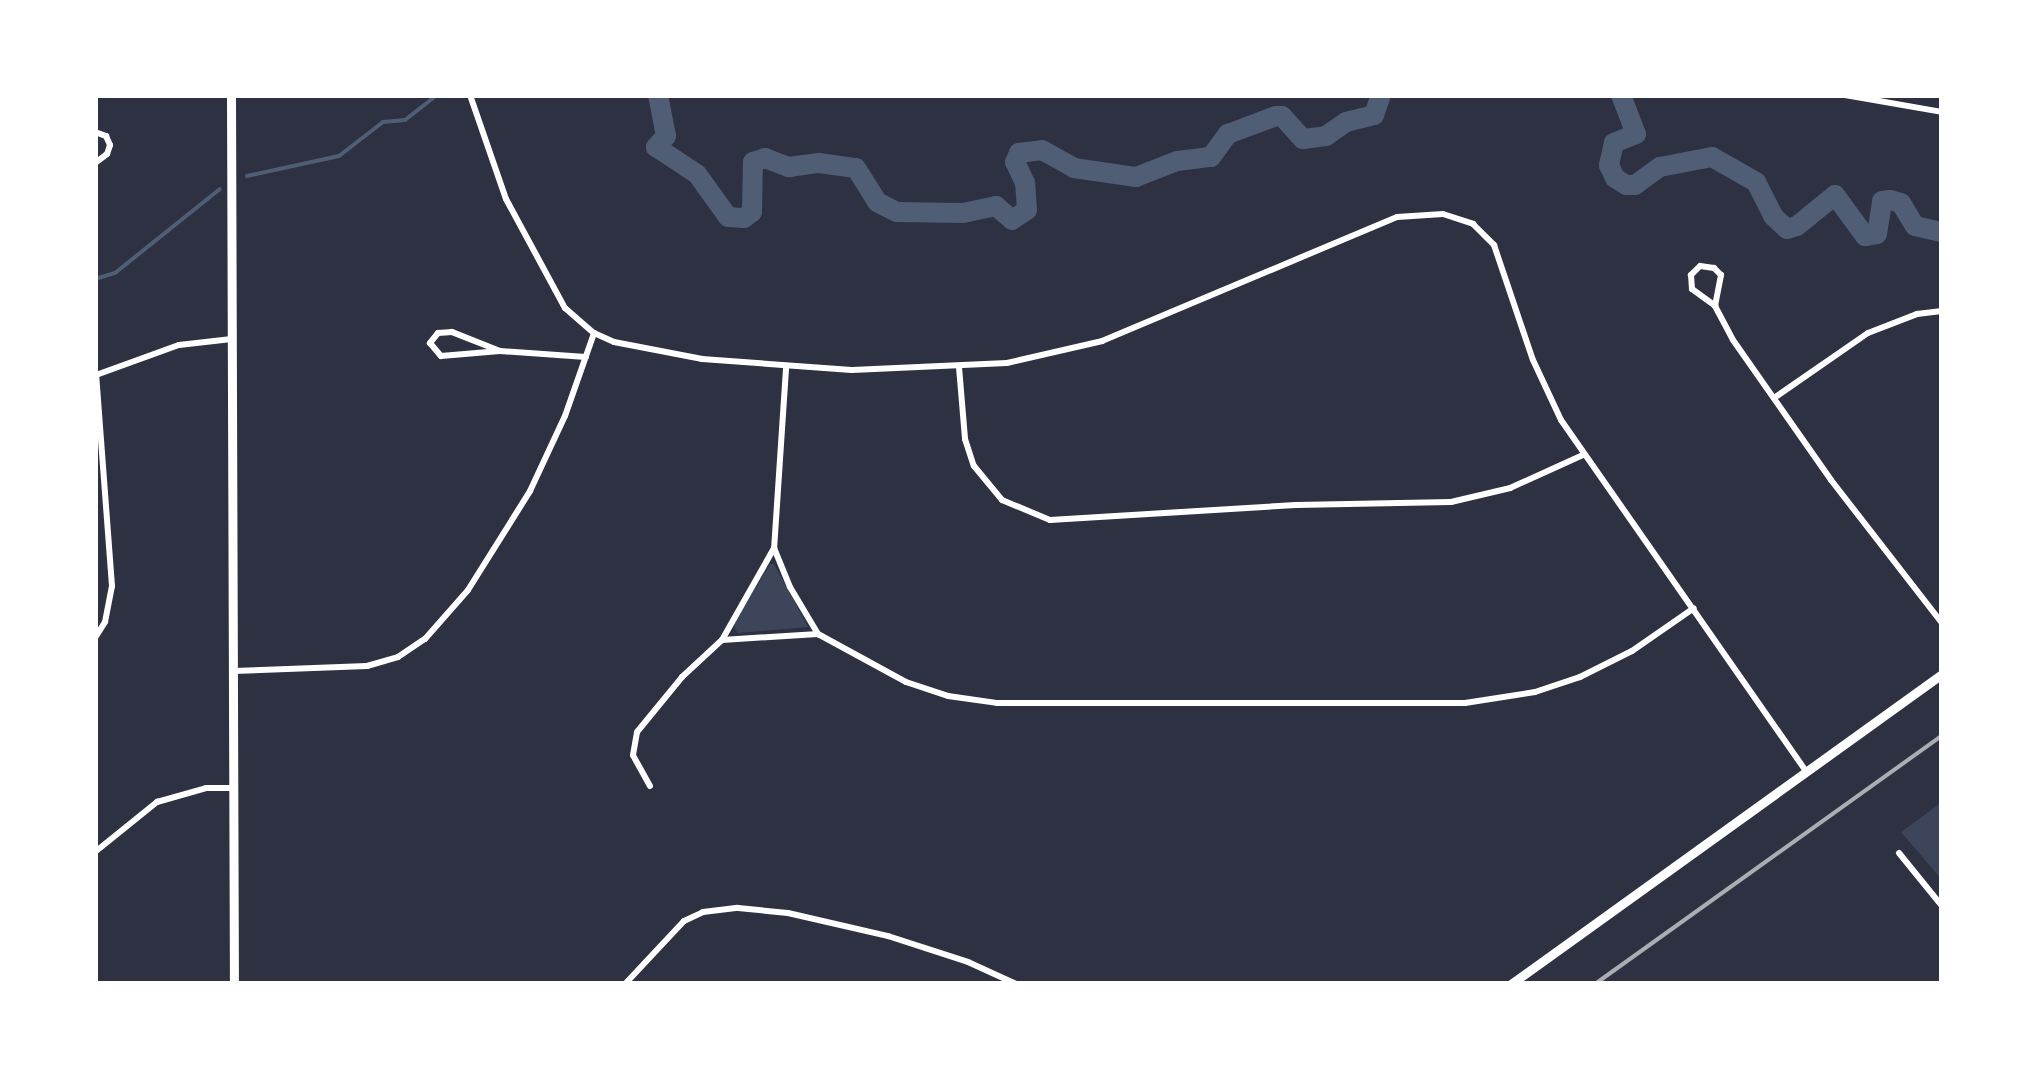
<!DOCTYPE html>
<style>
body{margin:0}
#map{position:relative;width:2037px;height:1079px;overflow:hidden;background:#2d3142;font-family:"Titillium Web",sans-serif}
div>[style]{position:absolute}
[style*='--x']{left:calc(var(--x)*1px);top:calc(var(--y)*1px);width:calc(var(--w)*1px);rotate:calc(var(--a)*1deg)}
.green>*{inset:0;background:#3c4559}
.stream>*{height:4px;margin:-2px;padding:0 2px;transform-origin:2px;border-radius:2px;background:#4f5d75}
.river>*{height:20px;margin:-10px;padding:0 10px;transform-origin:10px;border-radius:10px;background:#4f5d75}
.minor>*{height:6px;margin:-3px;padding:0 3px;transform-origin:3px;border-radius:3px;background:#fff}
.tertiary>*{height:9px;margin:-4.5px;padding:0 4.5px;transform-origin:4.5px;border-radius:4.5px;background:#fff}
.rail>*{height:4px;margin:-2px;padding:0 2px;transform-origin:2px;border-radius:2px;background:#abadb3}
span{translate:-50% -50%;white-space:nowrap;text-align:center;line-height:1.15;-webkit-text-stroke:8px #fff;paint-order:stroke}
.frame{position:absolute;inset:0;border:98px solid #fff;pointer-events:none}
</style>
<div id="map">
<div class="green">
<div style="clip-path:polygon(770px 564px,774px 564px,808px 627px,737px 633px,734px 624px)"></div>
<div style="clip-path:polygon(1942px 802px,1942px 880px,1901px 832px)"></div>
</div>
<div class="stream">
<div style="--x:247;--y:176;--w:94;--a:-12.3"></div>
<div style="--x:339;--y:156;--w:56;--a:-37.7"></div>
<div style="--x:383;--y:122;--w:22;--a:-5"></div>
<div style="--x:405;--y:120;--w:41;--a:-38"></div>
<div style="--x:95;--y:279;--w:21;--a:-17"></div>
<div style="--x:115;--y:273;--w:134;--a:-38.7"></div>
</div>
<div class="river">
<div style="--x:658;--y:95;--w:42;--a:79"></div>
<div style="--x:666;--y:136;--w:15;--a:132"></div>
<div style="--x:656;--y:147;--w:49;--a:33.4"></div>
<div style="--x:697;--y:174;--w:53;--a:54.2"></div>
<div style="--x:728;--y:217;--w:16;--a:4"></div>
<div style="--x:744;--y:218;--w:10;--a:-37"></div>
<div style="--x:752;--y:212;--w:50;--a:-88.9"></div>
<div style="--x:753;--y:162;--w:13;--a:-18"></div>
<div style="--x:765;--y:158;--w:26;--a:21"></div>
<div style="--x:789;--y:167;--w:30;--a:-8"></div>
<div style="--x:819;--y:163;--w:37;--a:8"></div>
<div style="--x:856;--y:168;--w:40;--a:58"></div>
<div style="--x:877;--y:202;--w:22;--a:27"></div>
<div style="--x:897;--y:212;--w:66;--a:0.9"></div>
<div style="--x:963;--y:213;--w:34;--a:-12"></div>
<div style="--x:996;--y:206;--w:21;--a:41"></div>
<div style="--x:1012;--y:220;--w:18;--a:-34"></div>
<div style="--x:1027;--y:210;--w:27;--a:-94"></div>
<div style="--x:1025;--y:183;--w:23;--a:-115"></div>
<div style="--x:1015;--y:162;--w:10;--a:-66"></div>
<div style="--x:1019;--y:153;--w:23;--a:-7"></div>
<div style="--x:1042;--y:150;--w:37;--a:29"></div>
<div style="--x:1074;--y:168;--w:63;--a:8.3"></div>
<div style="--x:1136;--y:177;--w:44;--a:-21.3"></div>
<div style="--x:1177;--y:161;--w:34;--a:-7"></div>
<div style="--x:1211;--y:157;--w:29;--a:-54"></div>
<div style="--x:1228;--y:134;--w:51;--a:-20.6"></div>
<div style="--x:1276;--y:116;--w:6;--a:0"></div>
<div style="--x:1282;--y:116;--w:31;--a:48"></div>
<div style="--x:1303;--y:139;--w:23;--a:-7"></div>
<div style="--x:1326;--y:136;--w:24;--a:-35"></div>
<div style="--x:1346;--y:122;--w:29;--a:-14"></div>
<div style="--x:1374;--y:115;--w:21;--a:-71"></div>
<div style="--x:1621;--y:95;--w:42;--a:69"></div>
<div style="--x:1636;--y:134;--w:24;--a:158"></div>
<div style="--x:1614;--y:143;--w:23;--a:103"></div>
<div style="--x:1609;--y:165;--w:14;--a:65"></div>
<div style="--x:1615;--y:178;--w:13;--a:32"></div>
<div style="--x:1626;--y:185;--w:9;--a:0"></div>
<div style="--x:1635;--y:185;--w:31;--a:-36"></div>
<div style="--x:1660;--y:167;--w:53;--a:-10.9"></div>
<div style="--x:1712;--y:157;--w:51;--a:29.6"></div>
<div style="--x:1756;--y:182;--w:38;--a:63"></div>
<div style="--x:1773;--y:216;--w:19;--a:43"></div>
<div style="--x:1787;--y:229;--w:10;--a:-17"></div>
<div style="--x:1797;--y:226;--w:49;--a:-39.2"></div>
<div style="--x:1835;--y:195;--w:51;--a:53.8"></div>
<div style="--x:1865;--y:236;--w:12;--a:-9"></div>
<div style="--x:1877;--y:234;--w:33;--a:-81"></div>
<div style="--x:1882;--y:201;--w:8;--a:-7"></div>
<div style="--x:1890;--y:200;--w:11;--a:15"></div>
<div style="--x:1901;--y:203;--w:27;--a:59"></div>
<div style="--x:1915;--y:226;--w:28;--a:13"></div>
</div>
<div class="minor">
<div style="--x:470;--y:95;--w:110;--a:70.9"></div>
<div style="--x:506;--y:199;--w:124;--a:61.6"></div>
<div style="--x:565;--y:308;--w:38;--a:41"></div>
<div style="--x:594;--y:333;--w:22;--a:24"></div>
<div style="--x:614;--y:342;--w:90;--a:10.9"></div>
<div style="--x:702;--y:359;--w:150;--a:4.2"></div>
<div style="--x:852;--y:370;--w:155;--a:-2.6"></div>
<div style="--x:1007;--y:363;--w:98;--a:-13"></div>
<div style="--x:1102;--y:341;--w:320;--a:-22.8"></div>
<div style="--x:1397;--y:217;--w:46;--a:-3.7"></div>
<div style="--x:1443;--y:214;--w:32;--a:18"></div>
<div style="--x:1473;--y:224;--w:30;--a:45"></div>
<div style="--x:1494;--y:245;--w:121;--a:71.3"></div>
<div style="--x:1533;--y:360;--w:66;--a:65"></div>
<div style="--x:1561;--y:420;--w:429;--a:55.1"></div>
<div style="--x:1845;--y:95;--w:98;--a:9.9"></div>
<div style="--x:95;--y:132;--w:12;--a:20"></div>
<div style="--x:106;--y:136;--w:10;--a:66"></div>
<div style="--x:110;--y:145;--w:9;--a:108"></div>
<div style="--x:107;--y:154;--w:15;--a:143"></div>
<div style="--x:1715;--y:306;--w:32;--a:-79"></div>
<div style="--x:1721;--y:275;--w:10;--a:-135"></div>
<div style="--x:1714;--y:268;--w:14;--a:-172"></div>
<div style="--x:1700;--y:266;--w:13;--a:135"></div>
<div style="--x:1691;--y:275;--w:14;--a:86"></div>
<div style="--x:1692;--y:289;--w:29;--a:36"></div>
<div style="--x:1715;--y:306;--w:38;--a:62"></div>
<div style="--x:1733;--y:340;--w:171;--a:55"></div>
<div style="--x:1831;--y:480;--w:181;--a:52.2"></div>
<div style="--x:500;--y:351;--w:52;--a:-158.4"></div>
<div style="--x:452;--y:332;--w:14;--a:176"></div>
<div style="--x:438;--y:333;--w:13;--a:129"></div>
<div style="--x:430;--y:343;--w:17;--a:50"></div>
<div style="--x:441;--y:356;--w:59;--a:-4.8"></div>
<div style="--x:500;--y:351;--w:86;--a:4"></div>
<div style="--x:959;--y:367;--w:72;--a:85.2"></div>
<div style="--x:965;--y:439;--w:28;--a:72"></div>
<div style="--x:974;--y:466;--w:44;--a:50.5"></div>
<div style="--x:1002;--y:500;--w:52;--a:22.6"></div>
<div style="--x:1050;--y:520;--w:246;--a:-3.5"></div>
<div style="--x:1296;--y:505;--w:155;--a:-1.1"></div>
<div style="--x:1451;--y:502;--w:61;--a:-13.3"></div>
<div style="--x:1510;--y:488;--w:80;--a:-24.3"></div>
<div style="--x:786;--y:369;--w:179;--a:93.8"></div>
<div style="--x:774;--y:548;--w:42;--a:67.7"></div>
<div style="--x:790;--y:587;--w:55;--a:59.2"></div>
<div style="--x:96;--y:375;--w:88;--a:-19.9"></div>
<div style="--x:179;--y:345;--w:53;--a:-6.5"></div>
<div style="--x:1774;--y:398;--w:114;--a:-34.7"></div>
<div style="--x:1868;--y:333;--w:53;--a:-21.2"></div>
<div style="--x:1917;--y:314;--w:25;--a:-7"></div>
<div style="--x:95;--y:638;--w:19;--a:-58"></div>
<div style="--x:105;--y:622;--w:37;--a:-79"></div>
<div style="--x:112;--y:586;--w:212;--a:-94.3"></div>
<div style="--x:722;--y:640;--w:96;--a:-3.6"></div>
<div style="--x:818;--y:634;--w:100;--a:28.6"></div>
<div style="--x:906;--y:682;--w:44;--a:18.4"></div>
<div style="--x:948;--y:696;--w:49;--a:8.1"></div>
<div style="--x:997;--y:703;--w:468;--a:0"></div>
<div style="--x:1465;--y:703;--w:71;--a:-8.9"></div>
<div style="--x:1535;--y:692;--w:47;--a:-18.4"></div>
<div style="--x:1580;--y:677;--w:58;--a:-26.6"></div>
<div style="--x:1632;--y:651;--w:75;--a:-34.7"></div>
<div style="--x:233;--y:671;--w:134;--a:-2.1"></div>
<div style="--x:367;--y:666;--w:32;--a:-16"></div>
<div style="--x:398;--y:657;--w:32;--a:-34"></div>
<div style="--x:425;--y:639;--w:65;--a:-48.7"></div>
<div style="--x:468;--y:590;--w:117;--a:-57.9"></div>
<div style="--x:530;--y:491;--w:83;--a:-65"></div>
<div style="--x:565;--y:416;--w:88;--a:-70.7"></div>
<div style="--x:650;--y:786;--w:35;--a:-119"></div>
<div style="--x:633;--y:755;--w:23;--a:-80"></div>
<div style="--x:637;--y:732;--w:71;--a:-50.7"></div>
<div style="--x:682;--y:677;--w:54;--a:-42.8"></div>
<div style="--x:722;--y:640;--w:106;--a:-60.5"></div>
<div style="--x:95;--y:852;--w:80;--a:-38.9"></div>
<div style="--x:157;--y:802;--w:51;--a:-15.9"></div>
<div style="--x:206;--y:788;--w:26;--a:0"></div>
<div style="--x:1899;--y:853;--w:68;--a:50.9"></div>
<div style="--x:625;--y:984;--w:86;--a:-46.9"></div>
<div style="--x:684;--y:921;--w:21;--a:-25"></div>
<div style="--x:703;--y:912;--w:35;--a:-7"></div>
<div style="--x:738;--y:908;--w:50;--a:5.7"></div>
<div style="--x:788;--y:913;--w:103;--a:13"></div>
<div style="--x:888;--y:936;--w:84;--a:18"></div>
<div style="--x:968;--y:962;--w:53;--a:24.6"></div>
</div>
<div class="tertiary">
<div style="--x:231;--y:95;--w:889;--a:89.81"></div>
<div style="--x:1511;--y:984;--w:531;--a:-35.73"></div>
</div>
<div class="rail">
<div style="--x:1595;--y:984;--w:427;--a:-35.6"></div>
</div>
<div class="frame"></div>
</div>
